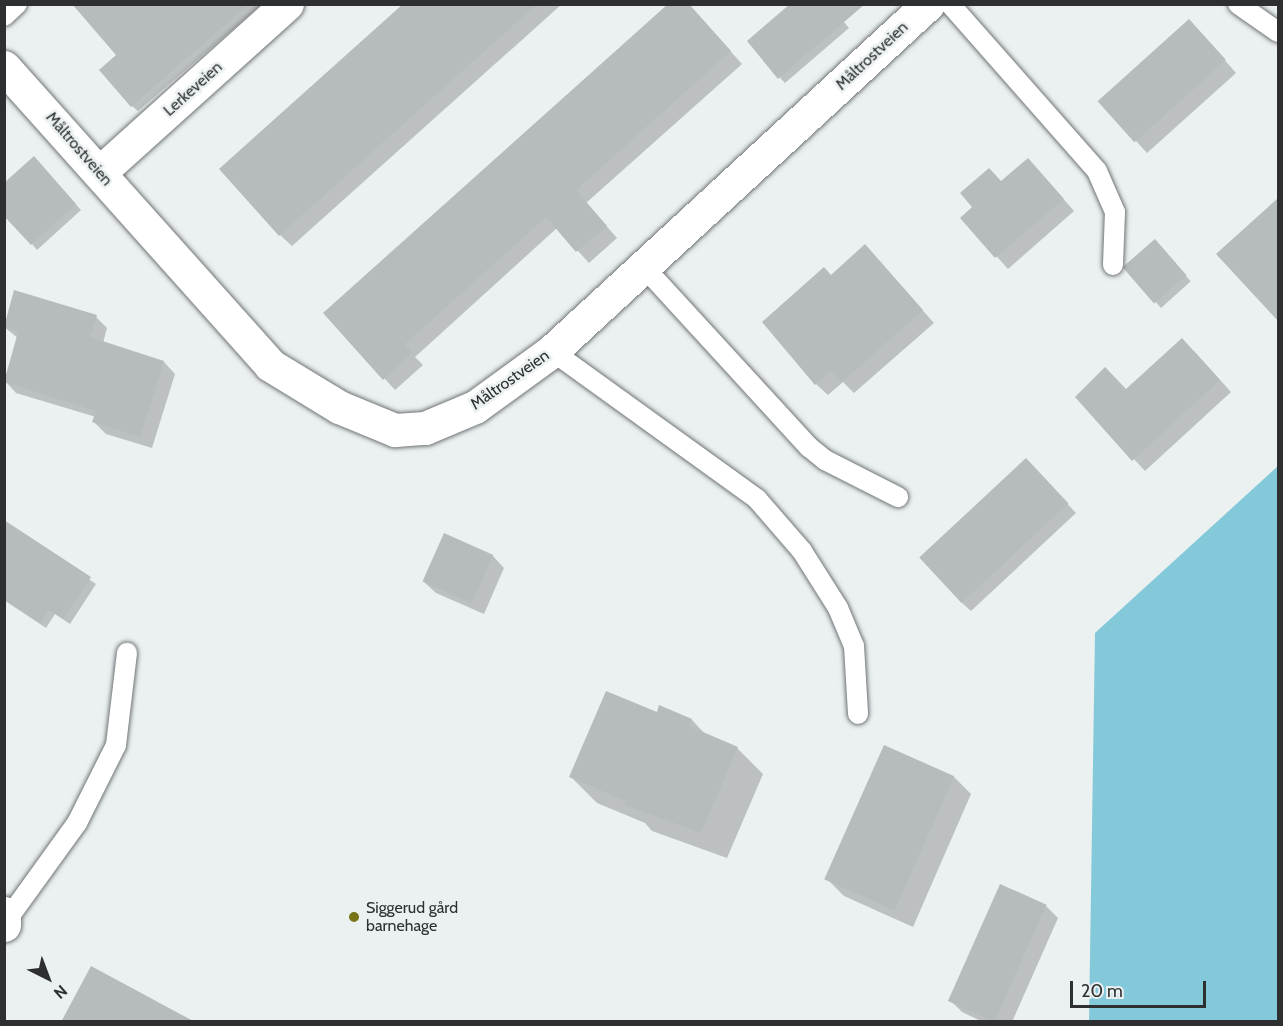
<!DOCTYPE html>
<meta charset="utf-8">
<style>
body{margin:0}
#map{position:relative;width:1283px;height:1026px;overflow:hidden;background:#ebf0f1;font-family:Cabin,sans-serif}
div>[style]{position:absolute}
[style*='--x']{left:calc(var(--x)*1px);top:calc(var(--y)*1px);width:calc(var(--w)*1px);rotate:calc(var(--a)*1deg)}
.green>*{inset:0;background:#84c9d9}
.shadow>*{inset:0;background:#0003;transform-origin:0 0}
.building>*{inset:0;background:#b6bbbb;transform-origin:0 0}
.roads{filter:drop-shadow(0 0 2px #717577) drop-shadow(0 0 2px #717577)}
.service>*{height:20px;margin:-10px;padding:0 10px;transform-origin:10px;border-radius:10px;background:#fff}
.minor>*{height:33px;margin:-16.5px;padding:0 16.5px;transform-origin:16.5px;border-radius:16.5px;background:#fff}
.dots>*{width:16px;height:16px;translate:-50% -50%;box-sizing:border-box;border:3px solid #ebf0f1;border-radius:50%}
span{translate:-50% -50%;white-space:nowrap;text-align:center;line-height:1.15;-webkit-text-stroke:5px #ebf0f1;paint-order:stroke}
.street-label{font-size:16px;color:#2d2f30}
.poi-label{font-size:16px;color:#2d2f30}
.left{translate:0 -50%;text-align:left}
.frame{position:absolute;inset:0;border:6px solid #2d2f30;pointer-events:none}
.north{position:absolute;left:18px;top:948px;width:60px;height:60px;-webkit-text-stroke:4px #ebf0f1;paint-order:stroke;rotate:138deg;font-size:16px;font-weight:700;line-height:24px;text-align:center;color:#2d2f30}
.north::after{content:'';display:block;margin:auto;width:21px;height:27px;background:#2d2f30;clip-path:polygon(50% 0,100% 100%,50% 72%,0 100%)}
.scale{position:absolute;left:1070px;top:981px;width:136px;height:27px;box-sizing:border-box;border:3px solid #2d2f30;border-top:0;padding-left:8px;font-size:18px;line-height:21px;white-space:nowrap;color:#2d2f30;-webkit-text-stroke:4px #ebf0f1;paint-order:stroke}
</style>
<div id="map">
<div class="green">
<div style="clip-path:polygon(1278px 466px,1278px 1021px,1089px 1021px,1095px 633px)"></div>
</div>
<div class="shadow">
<div style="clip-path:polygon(74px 4px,262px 4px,138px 111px,132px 106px,119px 55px)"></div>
<div style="clip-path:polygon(405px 4px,562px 4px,292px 246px,280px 235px)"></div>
<div style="clip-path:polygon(688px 4px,742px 64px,586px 203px,617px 238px,589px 263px,557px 228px,415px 357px,423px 365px,395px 390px,325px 313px)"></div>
<div style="clip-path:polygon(829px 4px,849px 28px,785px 83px,780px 78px)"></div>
<div style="clip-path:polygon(1200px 32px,1236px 73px,1147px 153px,1136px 141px)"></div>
<div style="clip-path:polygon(39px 164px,81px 210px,37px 250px,32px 244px)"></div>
<div style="clip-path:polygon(1039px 171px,1074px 211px,1008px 269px,962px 218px,1001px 182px)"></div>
<div style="clip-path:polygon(1275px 203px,1278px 207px,1278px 320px,1219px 255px)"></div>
<div style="left:1160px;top:247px;width:46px;height:40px;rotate:48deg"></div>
<div style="clip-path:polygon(876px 258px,934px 323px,854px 393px,843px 382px,828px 395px,816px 384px,831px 276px)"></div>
<div style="clip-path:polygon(15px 291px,96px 317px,107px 328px,103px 343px,164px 362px,175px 374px,152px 448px,106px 434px,94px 422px,96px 417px,16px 393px,5px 381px,18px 338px,4px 327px)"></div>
<div style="clip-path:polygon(1194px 351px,1231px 392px,1145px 471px,1077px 397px,1126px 391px)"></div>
<div style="clip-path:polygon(1036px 470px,1076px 513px,971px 611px,961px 602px)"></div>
<div style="clip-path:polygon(4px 522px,96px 584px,70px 624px,55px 614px,46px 628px,4px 600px)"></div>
<div style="clip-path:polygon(445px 535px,493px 556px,504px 568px,484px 614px,436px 593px,424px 582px)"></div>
<div style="clip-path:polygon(660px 707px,692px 720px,706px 735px,737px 748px,763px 774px,727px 858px,652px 831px,645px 823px,597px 803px,571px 777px,658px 714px)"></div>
<div style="clip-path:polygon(954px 777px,971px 794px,913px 927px,844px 896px,827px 879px)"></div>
<div style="clip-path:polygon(1046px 906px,1058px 918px,1012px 1022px,983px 1022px,962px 1012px,950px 1000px)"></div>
</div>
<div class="building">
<div style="clip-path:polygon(72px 4px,249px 4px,131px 107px,99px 70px,116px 55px)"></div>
<div style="clip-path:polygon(403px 4px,537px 4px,279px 236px,219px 169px)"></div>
<div style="clip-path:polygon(668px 4px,689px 4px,731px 51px,576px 190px,607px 226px,576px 252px,546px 217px,405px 344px,412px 353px,383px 380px,323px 313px)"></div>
<div style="clip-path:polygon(790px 4px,865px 4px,778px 79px,747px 41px)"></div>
<div style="left:1189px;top:19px;width:55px;height:123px;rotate:48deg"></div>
<div style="clip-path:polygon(34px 156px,76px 204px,31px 245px,4px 216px,4px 183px)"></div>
<div style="clip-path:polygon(1028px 158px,1064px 199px,995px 258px,960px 218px,972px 207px,960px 193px,989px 168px,1001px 181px)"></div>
<div style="clip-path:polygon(1278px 198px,1278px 321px,1216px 254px)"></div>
<div style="left:1155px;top:239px;width:48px;height:43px;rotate:49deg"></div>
<div style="clip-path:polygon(865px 244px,923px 310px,841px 383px,831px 371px,815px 385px,762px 322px,824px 267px,831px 275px)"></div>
<div style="clip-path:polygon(14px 290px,97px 315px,90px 337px,164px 361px,140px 437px,92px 422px,96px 411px,4px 382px,18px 332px,4px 327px)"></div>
<div style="clip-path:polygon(1182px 338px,1220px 380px,1132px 461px,1075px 397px,1105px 367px,1126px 389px)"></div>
<div style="left:1026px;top:458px;width:62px;height:146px;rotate:47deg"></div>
<div style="clip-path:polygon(4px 520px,91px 577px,63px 619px,49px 610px,40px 623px,4px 600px)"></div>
<div style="left:444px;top:533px;width:54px;height:53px;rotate:24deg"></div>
<div style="clip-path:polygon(606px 691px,657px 712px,659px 705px,692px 719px,689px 726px,738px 747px,701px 833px,625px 805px,626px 801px,569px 777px)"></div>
<div style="left:884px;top:745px;width:77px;height:147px;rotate:24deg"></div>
<div style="left:1000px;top:884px;width:51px;height:128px;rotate:24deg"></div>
<div style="clip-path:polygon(91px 966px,195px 1022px,61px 1022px)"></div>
</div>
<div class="roads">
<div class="service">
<div style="--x:950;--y:4;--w:222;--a:48.6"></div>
<div style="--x:1097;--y:171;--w:45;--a:66.3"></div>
<div style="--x:1115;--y:212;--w:53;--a:92.2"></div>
<div style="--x:1238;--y:4;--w:49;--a:35"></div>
<div style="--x:4;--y:16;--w:18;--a:-43"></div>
<div style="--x:643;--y:266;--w:246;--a:47.5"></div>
<div style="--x:809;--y:447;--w:21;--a:39"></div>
<div style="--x:825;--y:460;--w:82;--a:26.9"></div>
<div style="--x:552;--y:351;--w:253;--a:35.8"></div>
<div style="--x:757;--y:499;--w:69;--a:49.1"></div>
<div style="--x:802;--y:551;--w:67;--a:57.7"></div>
<div style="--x:838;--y:608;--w:41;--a:67.2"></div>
<div style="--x:854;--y:646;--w:68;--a:86.6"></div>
<div style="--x:7;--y:920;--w:120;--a:-54.2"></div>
<div style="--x:77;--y:823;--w:87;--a:-63.4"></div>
<div style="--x:116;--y:745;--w:93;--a:-83.2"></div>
</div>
<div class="minor">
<div style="--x:4;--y:67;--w:399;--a:48.2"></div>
<div style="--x:270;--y:365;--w:81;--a:31.3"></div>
<div style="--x:339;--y:407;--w:61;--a:22.3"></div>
<div style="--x:395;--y:430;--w:30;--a:-4"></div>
<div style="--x:425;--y:428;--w:54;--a:-22.8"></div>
<div style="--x:475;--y:407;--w:95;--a:-36"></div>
<div style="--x:552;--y:351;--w:512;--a:-42.7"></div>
<div style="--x:99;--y:173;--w:253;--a:-42"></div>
<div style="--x:4;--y:913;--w:12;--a:90"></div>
</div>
</div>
<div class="dots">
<div style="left:354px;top:917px;background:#777418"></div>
</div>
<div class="street-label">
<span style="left:872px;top:56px;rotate:-43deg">Måltrostveien</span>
<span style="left:193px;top:89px;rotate:-42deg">Lerkeveien</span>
<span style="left:79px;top:149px;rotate:49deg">Måltrostveien</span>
<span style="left:510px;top:380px;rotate:-35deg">Måltrostveien</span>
</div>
<div class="poi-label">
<span class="left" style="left:366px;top:917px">Siggerud gård<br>barnehage</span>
</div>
<div class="frame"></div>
<div class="north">N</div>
<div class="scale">20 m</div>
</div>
